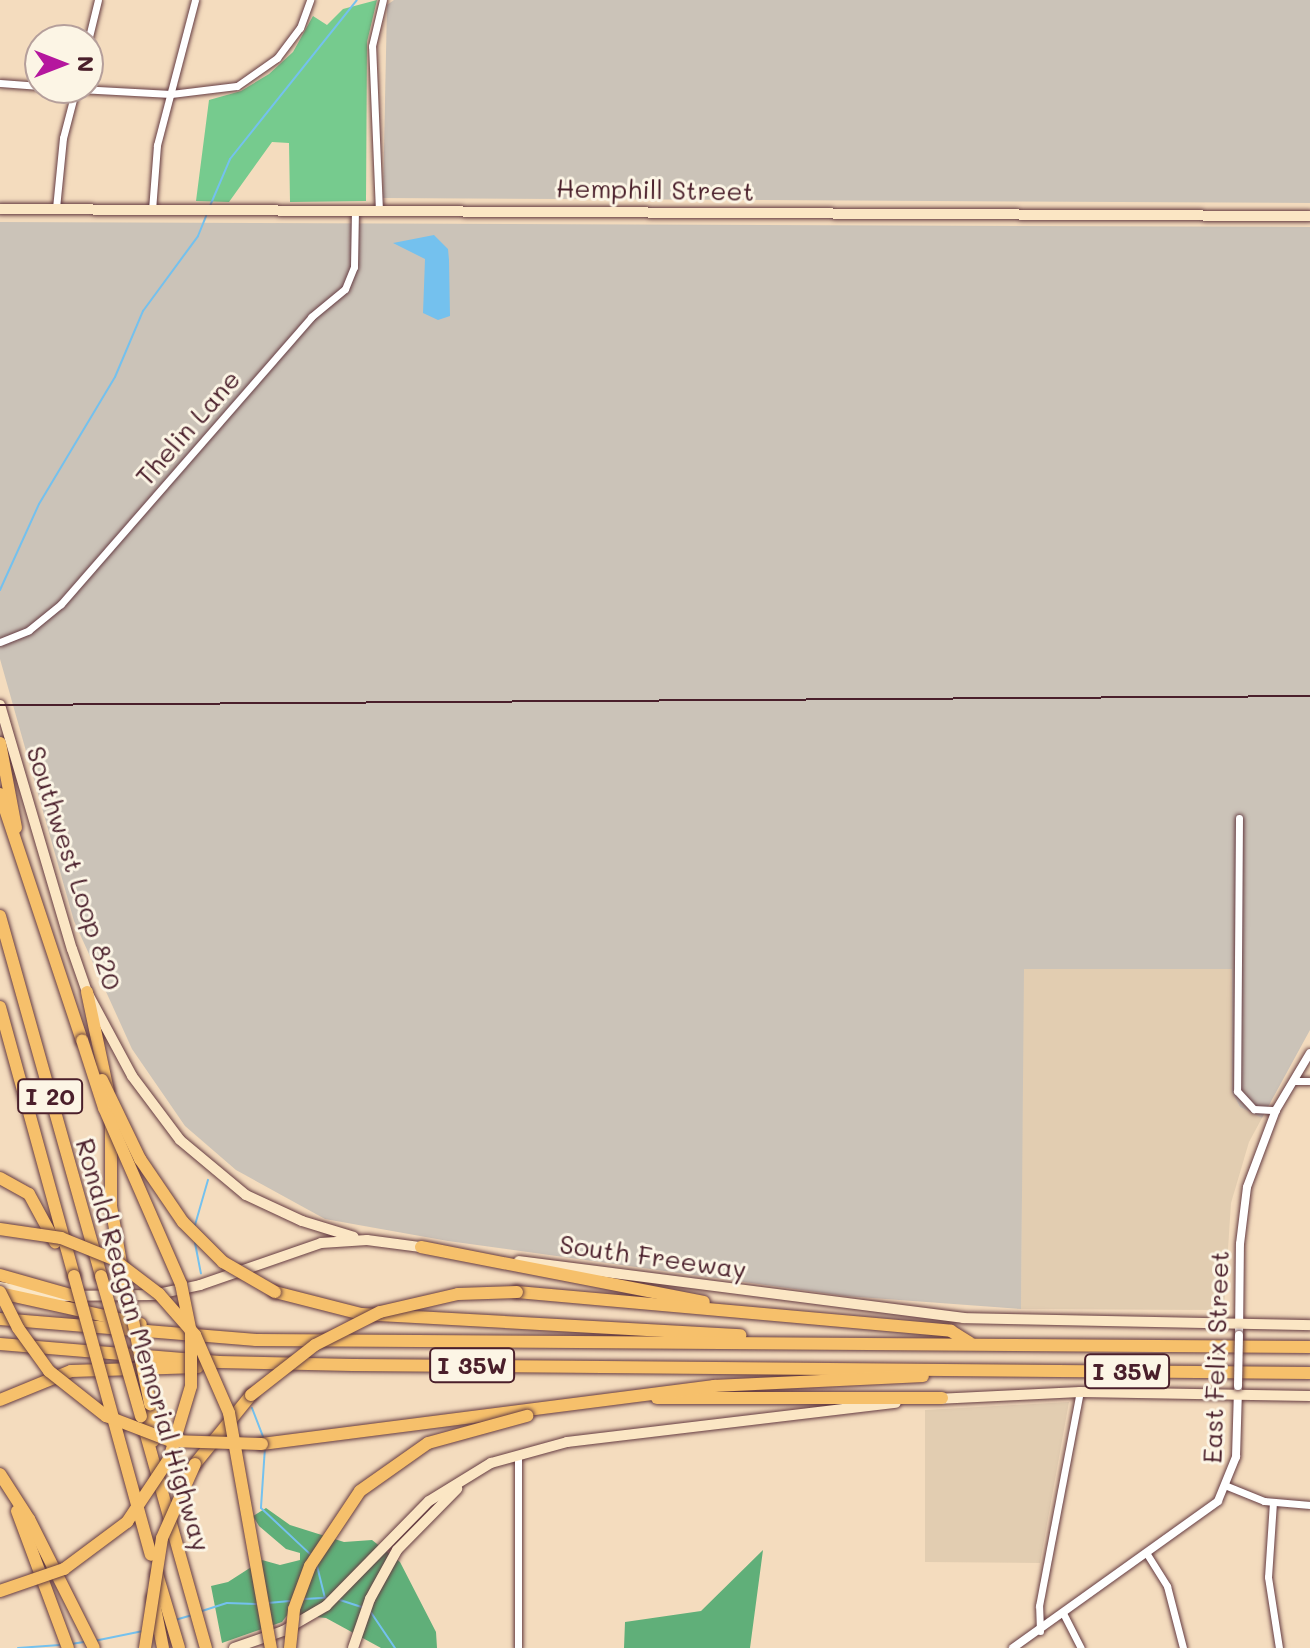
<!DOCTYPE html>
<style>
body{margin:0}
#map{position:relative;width:1310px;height:1648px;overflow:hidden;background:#f4dcbe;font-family:Mali,sans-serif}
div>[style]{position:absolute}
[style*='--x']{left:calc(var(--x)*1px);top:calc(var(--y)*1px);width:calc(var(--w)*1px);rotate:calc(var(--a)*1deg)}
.built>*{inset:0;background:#e2cdb1}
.industrial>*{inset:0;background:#cbc3b8}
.green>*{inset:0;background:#76cb8e}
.forest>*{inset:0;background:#60af79}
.water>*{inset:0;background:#74c1ee}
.stream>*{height:2px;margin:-1px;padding:0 1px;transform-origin:1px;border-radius:1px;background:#74c1ee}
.roads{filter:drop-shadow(0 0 2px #643b41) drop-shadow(0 0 2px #643b41)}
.minor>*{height:7px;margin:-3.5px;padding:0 3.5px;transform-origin:3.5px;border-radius:3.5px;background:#fff}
.tertiary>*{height:8px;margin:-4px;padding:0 4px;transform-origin:4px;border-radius:4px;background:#fff}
.secondary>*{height:10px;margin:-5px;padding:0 5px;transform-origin:5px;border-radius:5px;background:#fbe6c4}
.motorway>*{height:12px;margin:-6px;padding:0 6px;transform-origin:6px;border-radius:6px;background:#f6c06b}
.rail>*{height:2px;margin:-1px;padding:0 1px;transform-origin:1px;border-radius:1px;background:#4a1f2b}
.bridges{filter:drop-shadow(0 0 2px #643b41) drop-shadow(0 0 2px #643b41)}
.tertiary-bridge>*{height:8px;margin:-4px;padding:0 4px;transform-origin:4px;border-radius:4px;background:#fff}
.motorway-bridge>*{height:12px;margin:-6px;padding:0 6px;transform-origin:6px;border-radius:6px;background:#f6c06b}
span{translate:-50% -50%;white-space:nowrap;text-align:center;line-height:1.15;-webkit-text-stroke:6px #fcf5e5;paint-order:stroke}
.shield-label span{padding:2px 6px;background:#fcf5e5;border:2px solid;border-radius:6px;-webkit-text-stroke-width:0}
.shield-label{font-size:24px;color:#4a1f2b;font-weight:700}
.street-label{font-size:26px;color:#4a1f2b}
.north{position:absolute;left:24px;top:24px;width:80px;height:80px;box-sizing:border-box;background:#fcf5e5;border:2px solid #b59f9b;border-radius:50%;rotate:90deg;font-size:22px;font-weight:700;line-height:32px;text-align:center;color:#4a1f2b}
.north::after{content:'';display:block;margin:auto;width:28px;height:36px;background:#b5179e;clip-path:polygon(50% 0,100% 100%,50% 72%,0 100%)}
</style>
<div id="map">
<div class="built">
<div style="clip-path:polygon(1023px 968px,1232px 969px,1232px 1092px,1240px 1107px,1262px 1118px,1249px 1142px,1231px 1203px,1224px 1310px,1021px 1309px)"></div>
<div style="clip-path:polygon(1069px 1402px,1040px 1563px,925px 1562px,925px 1410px)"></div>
</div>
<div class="industrial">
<div style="clip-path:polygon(394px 0,1310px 0,1310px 203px,383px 198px,387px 5px)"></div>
<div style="clip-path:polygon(0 222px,1310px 227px,1310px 1030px,1262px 1118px,1240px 1107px,1232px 1092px,1232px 969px,1024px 969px,1021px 1309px,845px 1296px,448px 1241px,325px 1219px,236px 1170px,185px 1126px,132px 1049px,74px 921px,0 659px)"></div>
</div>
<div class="green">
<div style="clip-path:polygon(377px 0,367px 42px,366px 201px,290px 202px,289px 143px,272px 142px,229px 202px,196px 201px,209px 100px,241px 91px,269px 74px,293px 52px,313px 16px,327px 25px,343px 9px)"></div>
</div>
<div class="forest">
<div style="clip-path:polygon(266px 1508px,290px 1525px,344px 1542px,372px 1540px,400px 1562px,436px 1632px,437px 1648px,381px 1648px,326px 1618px,288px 1614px,282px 1622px,222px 1643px,211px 1586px,228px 1582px,262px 1560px,280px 1565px,300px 1560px,300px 1553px,286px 1549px,259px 1526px,253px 1516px)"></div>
<div style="clip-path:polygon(763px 1550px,750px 1648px,624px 1648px,625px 1622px,701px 1611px)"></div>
</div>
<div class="water">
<div style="clip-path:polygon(434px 235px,448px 249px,449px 260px,450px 316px,438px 320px,423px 313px,425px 259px,393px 243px)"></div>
</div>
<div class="stream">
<div style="--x:210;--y:206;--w:51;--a:-66.9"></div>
<div style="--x:230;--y:159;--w:203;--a:-51.4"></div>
<div style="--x:0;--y:590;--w:94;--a:-65.6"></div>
<div style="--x:39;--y:504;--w:148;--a:-59.1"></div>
<div style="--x:115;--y:377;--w:72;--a:-67"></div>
<div style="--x:143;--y:311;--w:93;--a:-53.7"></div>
<div style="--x:198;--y:236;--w:22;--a:-68"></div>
<div style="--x:195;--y:1225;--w:47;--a:-73.9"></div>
<div style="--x:195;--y:1243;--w:31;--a:79"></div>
<div style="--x:252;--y:1408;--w:31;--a:69"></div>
<div style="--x:265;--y:1447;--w:61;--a:93.8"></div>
<div style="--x:261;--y:1508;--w:67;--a:43.2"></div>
<div style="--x:317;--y:1566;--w:33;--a:76"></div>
<div style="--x:304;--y:1599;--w:22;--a:-3"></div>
<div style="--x:340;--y:1600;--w:25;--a:18"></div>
<div style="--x:268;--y:1603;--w:22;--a:-5"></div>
<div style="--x:202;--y:1611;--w:26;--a:-18"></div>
<div style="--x:227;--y:1603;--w:31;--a:2"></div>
<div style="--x:370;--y:1611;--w:45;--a:56"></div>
<div style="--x:175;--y:1620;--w:18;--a:-16"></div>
<div style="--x:94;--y:1641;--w:50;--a:-11.5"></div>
<div style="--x:71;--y:1644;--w:13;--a:-9"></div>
<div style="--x:18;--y:1648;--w:42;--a:-4.1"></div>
</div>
<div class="roads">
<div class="minor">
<div style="--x:88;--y:41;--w:42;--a:-76.3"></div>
<div style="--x:0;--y:83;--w:40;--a:4.3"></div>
<div style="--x:61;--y:88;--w:110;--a:3.1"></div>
<div style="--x:171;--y:94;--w:66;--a:-6.9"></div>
<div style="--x:237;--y:86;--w:49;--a:-35"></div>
<div style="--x:277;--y:58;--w:38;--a:-53"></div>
<div style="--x:300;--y:28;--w:30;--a:-70"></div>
<div style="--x:56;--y:208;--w:70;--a:-84.3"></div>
<div style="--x:63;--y:138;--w:52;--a:-75.4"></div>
<div style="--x:152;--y:210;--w:65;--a:-85.6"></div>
<div style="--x:157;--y:145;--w:150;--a:-75.3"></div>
<div style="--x:379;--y:211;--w:165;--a:-92.4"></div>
<div style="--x:372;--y:46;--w:47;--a:-76.6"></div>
<div style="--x:0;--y:642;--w:31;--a:-22"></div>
<div style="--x:29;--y:630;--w:41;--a:-39.1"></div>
<div style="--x:61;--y:604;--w:381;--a:-48.9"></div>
<div style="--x:311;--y:317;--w:44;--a:-39.5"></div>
<div style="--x:345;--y:289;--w:24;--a:-68"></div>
<div style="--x:354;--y:267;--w:56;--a:-89"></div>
<div style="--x:1239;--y:818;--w:273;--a:90.4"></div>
<div style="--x:1237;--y:1091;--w:25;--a:47"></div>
<div style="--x:1254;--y:1109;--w:22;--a:3"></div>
<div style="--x:1293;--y:1081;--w:17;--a:0"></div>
<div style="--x:518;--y:1455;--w:193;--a:90"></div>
<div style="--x:1227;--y:1486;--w:40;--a:22"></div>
<div style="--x:1264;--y:1501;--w:46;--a:5"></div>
<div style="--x:1273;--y:1502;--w:75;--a:93.8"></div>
<div style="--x:1268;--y:1577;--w:72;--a:81.2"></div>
<div style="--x:1147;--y:1554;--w:38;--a:58"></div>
<div style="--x:1167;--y:1586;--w:64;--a:75.5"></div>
<div style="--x:1063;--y:1613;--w:39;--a:63"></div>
<div style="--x:1040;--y:1631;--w:25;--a:-92"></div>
<div style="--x:1039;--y:1606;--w:218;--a:-79.2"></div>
</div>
<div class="tertiary">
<div style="--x:1239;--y:1335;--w:91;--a:-89.4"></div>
<div style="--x:1240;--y:1244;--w:57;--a:-83"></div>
<div style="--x:1247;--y:1187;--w:82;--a:-69.4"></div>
<div style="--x:1276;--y:1110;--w:66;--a:-59.2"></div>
<div style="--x:1013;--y:1648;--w:252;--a:-35.6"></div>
<div style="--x:1218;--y:1501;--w:48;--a:-67.8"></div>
<div style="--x:1236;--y:1457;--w:67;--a:-88.3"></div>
</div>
<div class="secondary">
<div style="--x:0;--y:209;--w:1310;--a:0.31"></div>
<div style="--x:0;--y:705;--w:254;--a:73.6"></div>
<div style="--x:72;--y:949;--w:46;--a:70.8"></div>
<div style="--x:87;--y:992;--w:95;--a:61.8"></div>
<div style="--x:132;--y:1076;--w:80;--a:53.1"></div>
<div style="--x:180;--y:1140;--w:86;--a:39.8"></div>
<div style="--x:246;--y:1195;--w:62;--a:24.9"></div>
<div style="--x:302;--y:1221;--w:54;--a:17.1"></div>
<div style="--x:519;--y:1261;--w:448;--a:7.3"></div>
<div style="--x:963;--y:1318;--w:347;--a:1.2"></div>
<div style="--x:0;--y:1287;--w:55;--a:9.5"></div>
<div style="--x:54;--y:1296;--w:99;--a:-0.6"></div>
<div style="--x:153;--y:1295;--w:48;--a:-12"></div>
<div style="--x:200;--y:1285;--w:128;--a:-19.1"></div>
<div style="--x:321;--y:1243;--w:46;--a:-3.7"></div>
<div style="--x:367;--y:1240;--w:62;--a:7.5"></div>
<div style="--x:936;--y:1399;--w:144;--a:-2.8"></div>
<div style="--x:1080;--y:1392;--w:230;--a:1"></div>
<div style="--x:234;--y:1648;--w:52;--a:-19.1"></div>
<div style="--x:283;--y:1631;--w:50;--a:-30.2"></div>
<div style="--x:326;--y:1606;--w:147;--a:-45.6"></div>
<div style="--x:429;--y:1501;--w:73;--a:-31.5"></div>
<div style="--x:491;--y:1463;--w:79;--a:-15.4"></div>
<div style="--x:567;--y:1442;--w:331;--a:-6.8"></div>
<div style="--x:353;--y:1648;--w:52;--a:-70.9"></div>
<div style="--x:370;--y:1599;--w:56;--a:-61.1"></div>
<div style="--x:397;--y:1550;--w:86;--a:-45.5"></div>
</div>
<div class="motorway">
<div style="--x:0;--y:743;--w:86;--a:79.3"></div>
<div style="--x:0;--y:794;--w:259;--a:71.6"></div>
<div style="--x:0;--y:916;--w:374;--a:74.3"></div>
<div style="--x:87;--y:992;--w:101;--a:78"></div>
<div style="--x:0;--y:1007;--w:279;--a:74.6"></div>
<div style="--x:111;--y:1121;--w:85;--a:90"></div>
<div style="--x:111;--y:1206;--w:64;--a:80.1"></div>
<div style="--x:0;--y:1178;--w:33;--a:29"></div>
<div style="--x:29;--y:1194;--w:55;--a:61.6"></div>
<div style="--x:421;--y:1247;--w:288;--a:11"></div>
<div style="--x:0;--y:1275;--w:77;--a:15.8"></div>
<div style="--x:275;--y:1292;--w:89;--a:14.3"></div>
<div style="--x:361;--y:1314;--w:380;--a:3.2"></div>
<div style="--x:517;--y:1292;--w:436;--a:5.1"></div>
<div style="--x:951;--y:1331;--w:22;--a:32"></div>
<div style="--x:0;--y:1293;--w:144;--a:12.4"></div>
<div style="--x:0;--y:1319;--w:257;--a:4.7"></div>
<div style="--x:256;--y:1340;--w:1054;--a:0.38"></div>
<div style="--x:0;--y:1344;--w:220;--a:4.7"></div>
<div style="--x:219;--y:1362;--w:134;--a:1.3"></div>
<div style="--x:353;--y:1365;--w:957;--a:0.48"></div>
<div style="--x:657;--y:1398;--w:285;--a:0"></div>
<div style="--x:0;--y:1400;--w:77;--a:-22.2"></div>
<div style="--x:71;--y:1371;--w:127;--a:-1.8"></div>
<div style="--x:150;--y:1404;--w:37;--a:85"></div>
<div style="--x:143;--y:1424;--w:233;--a:74.3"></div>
<div style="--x:262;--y:1444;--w:456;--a:-7.3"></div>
<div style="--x:714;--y:1386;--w:209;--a:-2.7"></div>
<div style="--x:195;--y:1464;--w:89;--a:-50.9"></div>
<div style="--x:0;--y:1474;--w:54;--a:57.2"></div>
<div style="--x:29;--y:1519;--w:144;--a:63.3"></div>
<div style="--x:17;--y:1511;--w:146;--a:69.6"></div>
<div style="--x:157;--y:1574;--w:77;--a:73.4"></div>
<div style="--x:153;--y:1598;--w:51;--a:78.7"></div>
</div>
</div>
<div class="rail">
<div style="--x:0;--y:705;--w:1310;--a:-0.39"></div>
</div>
<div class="bridges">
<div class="tertiary-bridge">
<div style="--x:1238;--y:1386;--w:51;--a:-88.9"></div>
</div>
<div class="motorway-bridge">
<div style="--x:102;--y:1080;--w:88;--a:64.3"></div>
<div style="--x:140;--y:1159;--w:76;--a:55.7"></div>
<div style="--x:183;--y:1222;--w:57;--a:45"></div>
<div style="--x:223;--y:1262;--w:60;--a:30"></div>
<div style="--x:0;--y:1229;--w:62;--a:8.4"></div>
<div style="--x:61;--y:1238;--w:56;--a:22"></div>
<div style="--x:113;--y:1259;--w:58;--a:37.3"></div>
<div style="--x:159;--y:1294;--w:55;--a:48.7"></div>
<div style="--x:195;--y:1335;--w:85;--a:66.4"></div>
<div style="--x:229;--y:1413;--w:239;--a:79.9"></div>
<div style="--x:74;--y:1276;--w:289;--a:74.6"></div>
<div style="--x:101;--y:1276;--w:146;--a:74.1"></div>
<div style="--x:124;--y:1276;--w:131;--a:78.5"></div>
<div style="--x:0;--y:1292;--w:40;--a:63.4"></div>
<div style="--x:18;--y:1328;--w:53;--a:54.2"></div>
<div style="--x:49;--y:1371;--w:73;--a:38.3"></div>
<div style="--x:106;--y:1416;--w:70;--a:21"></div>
<div style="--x:171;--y:1441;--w:91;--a:1.9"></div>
<div style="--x:251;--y:1395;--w:81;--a:-38"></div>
<div style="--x:315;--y:1345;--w:73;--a:-26.9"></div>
<div style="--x:380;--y:1312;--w:80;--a:-13"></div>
<div style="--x:458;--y:1294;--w:59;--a:-1.9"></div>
<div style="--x:0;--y:1591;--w:68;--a:-19"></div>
<div style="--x:64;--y:1569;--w:79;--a:-36.7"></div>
<div style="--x:127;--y:1522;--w:76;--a:-56.3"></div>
<div style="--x:169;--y:1459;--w:76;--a:-73.2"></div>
<div style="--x:191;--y:1386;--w:53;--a:-90"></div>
<div style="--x:191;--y:1333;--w:50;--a:-101.5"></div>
<div style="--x:181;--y:1284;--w:192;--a:-113.6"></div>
<div style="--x:104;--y:1108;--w:71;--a:-107.9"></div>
<div style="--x:145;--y:1648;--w:111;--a:-81.2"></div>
<div style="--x:162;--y:1538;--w:81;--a:-66"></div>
<div style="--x:290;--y:1648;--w:39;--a:-84"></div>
<div style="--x:294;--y:1609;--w:46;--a:-69.6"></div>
<div style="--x:310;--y:1566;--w:90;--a:-56.3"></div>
<div style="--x:360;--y:1491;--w:83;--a:-35.2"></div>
<div style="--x:428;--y:1443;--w:103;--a:-15.3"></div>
</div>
</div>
<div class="shield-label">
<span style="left:50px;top:1096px">I 20</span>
<span style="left:472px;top:1365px">I 35W</span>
<span style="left:1127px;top:1371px">I 35W</span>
</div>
<div class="street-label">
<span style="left:655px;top:190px;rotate:1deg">Hemphill Street</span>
<span style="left:188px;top:428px;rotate:-49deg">Thelin Lane</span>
<span style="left:74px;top:868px;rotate:72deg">Southwest Loop 820</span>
<span style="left:653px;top:1257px;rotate:8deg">South Freeway</span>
<span style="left:143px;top:1345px;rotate:74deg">Ronald Reagan Memorial Highway</span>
<span style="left:1216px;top:1357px;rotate:-88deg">East Felix Street</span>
</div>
<div class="north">N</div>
</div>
